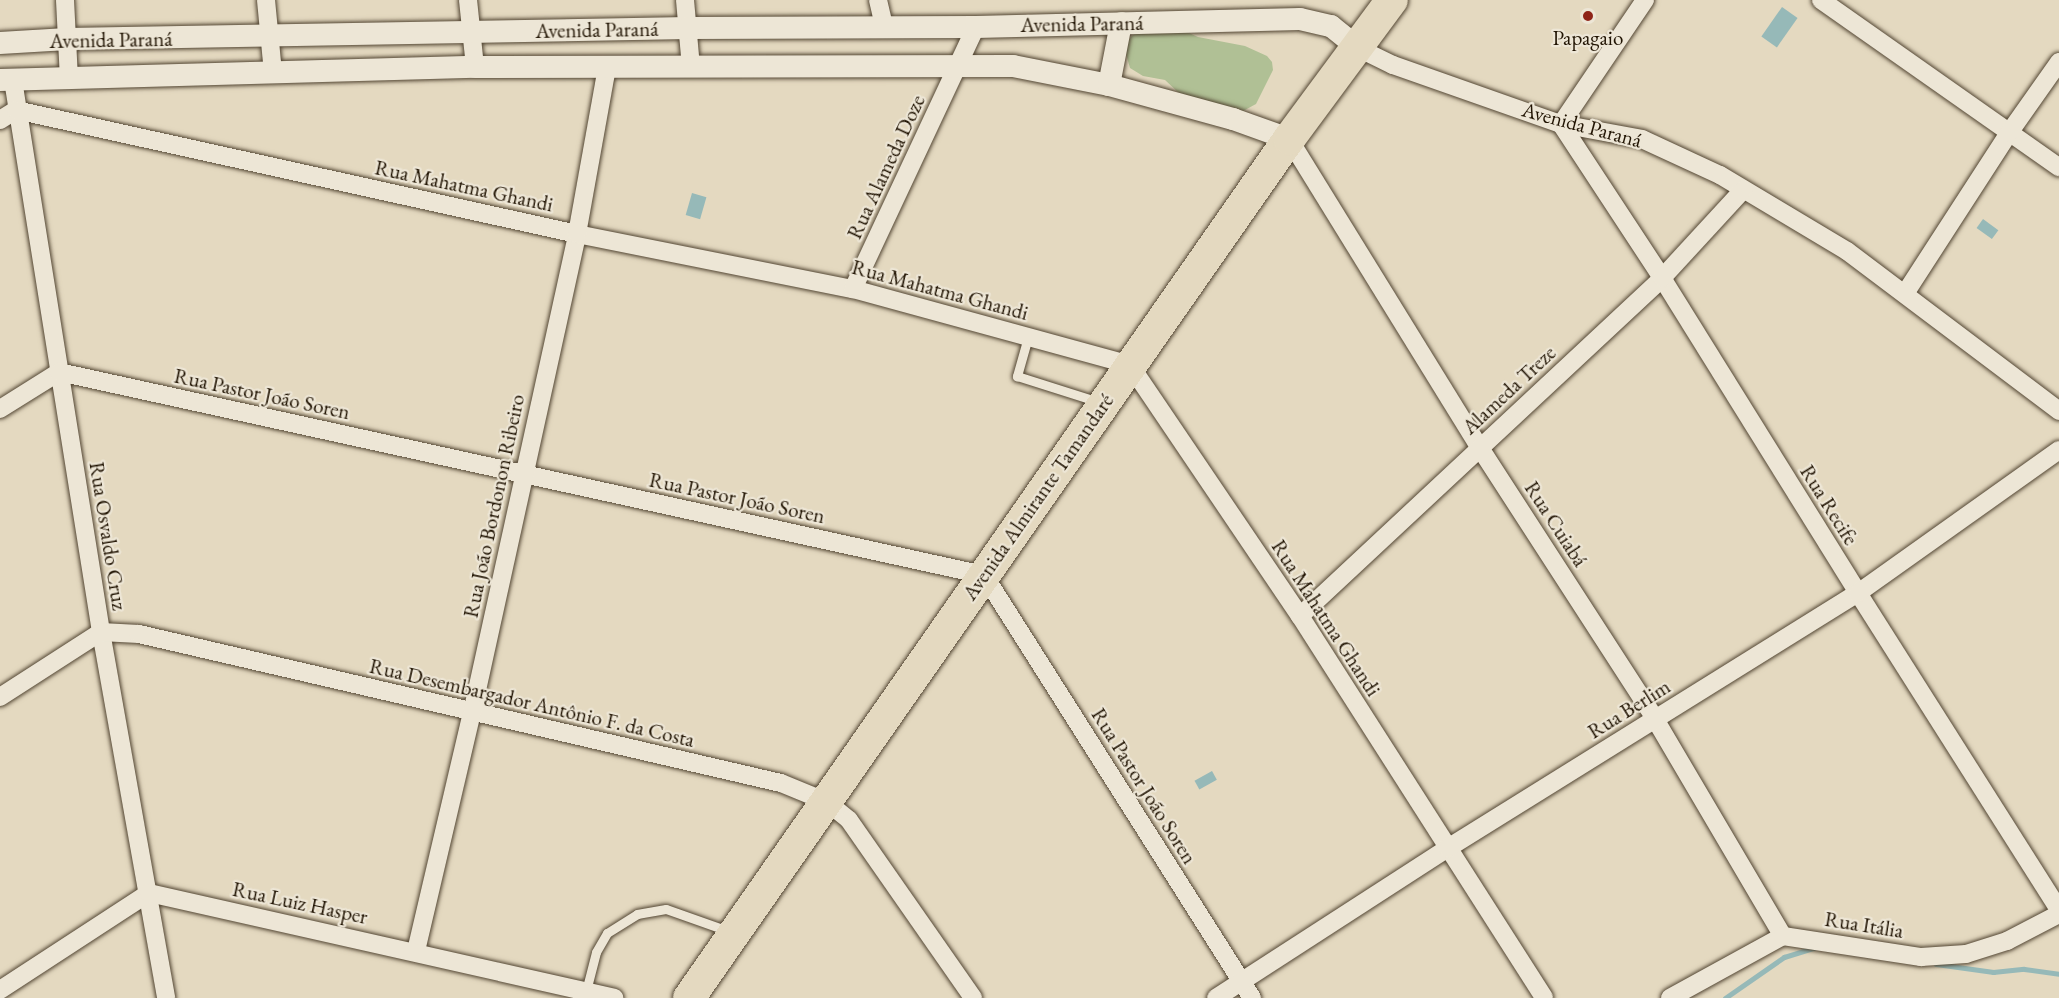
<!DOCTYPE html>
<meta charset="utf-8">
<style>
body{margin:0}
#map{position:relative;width:2059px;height:998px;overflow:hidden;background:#e4d9c0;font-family:"EB Garamond",serif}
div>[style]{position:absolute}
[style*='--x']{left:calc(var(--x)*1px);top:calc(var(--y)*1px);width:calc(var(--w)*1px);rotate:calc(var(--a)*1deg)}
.green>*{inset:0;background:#b0c095}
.water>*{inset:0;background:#96b9b8;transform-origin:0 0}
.stream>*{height:5px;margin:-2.5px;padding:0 2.5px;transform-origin:2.5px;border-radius:2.5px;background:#96b9b8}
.roads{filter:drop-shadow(0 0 2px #524532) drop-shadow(0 0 2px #524532)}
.service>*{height:9px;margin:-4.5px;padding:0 4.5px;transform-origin:4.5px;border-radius:4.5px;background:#ede6d6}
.minor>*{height:18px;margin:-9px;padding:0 9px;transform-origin:9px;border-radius:9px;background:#ede6d6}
.tertiary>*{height:22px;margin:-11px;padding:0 11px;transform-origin:11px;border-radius:11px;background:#ede6d6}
.trunk>*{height:32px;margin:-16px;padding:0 16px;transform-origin:16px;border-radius:16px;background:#e4d9c0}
.dots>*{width:16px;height:16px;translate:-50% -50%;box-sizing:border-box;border:3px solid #ede6d6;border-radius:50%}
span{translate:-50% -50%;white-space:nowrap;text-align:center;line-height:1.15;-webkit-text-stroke:4.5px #ede6d6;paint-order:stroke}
.street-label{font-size:21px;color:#211403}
.poi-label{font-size:21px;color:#211403}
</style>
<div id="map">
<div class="green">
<div style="clip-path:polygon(1180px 29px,1198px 37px,1245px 46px,1267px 56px,1272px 62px,1273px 70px,1256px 104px,1243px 111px,1205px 102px,1181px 95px,1165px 80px,1143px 76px,1130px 68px,1126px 54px,1128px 40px,1133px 35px,1140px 31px)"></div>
</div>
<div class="water">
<div style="left:1782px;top:7px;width:19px;height:36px;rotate:35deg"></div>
<div style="left:692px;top:193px;width:15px;height:23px;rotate:16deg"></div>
<div style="left:1983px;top:219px;width:19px;height:11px;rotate:36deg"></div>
<div style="left:1212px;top:771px;width:10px;height:20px;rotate:61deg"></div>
</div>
<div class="stream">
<div style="--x:1936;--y:964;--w:58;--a:8"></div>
<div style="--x:1993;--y:972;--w:31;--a:-6"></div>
<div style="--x:2024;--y:969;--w:35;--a:8"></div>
<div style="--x:1725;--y:998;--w:72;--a:-34.8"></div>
<div style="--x:1784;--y:957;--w:31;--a:-17"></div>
</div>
<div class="roads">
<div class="service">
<div style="--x:1028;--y:337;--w:41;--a:105.8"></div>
<div style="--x:1017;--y:376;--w:86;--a:17.6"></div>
<div style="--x:586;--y:991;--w:40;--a:-75.6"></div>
<div style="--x:596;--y:952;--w:22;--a:-60"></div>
<div style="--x:607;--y:933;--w:36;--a:-32"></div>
<div style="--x:637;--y:914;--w:29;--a:-10"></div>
<div style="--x:666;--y:909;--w:66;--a:19.5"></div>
</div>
<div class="minor">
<div style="--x:65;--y:0;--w:78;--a:87.1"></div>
<div style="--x:266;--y:0;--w:73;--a:84.5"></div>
<div style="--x:468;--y:0;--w:67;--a:84"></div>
<div style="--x:685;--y:0;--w:67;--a:84.9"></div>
<div style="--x:878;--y:0;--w:27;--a:77"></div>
<div style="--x:1645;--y:0;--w:150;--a:124.1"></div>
<div style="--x:1561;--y:124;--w:184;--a:56.7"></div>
<div style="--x:1662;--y:278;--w:371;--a:58.1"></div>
<div style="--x:1858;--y:593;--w:375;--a:57.6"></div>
<div style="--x:1821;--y:0;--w:291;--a:35.1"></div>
<div style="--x:1358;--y:48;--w:39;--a:26"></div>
<div style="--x:1393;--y:65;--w:178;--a:19.4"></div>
<div style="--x:1561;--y:124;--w:82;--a:10.5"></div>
<div style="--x:1642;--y:139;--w:86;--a:24.8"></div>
<div style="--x:1720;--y:175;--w:148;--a:30.9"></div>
<div style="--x:1847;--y:251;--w:266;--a:37"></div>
<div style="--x:13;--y:80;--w:559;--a:80.94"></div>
<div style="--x:101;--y:632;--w:372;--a:79.9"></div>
<div style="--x:0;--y:120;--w:19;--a:-32"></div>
<div style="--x:16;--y:110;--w:575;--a:12.46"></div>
<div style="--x:577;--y:234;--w:281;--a:11.3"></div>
<div style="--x:853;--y:289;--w:287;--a:15.3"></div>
<div style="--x:1130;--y:365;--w:303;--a:55.9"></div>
<div style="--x:1300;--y:616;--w:453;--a:57.4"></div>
<div style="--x:1289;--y:139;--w:363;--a:58.3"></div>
<div style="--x:1480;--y:448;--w:323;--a:57.1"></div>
<div style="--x:1655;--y:719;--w:252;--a:59.5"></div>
<div style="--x:853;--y:289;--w:289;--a:-64.9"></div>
<div style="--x:1906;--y:292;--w:189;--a:-57.1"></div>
<div style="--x:2009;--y:133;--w:87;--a:-54.8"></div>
<div style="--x:0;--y:409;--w:70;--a:-32.1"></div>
<div style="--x:59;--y:372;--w:947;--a:12.38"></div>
<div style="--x:984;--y:575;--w:501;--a:57.64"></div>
<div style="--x:1300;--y:616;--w:495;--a:-43"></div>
<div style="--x:1662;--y:278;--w:120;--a:-47.4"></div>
<div style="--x:0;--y:697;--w:120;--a:-32.8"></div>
<div style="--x:101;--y:632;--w:38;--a:3"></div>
<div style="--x:139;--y:634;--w:659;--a:13.07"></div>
<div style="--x:781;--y:783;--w:50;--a:22.4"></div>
<div style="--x:827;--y:802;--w:28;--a:39"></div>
<div style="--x:849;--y:820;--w:217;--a:55.1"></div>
<div style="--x:416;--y:951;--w:244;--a:-76.8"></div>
<div style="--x:472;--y:713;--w:490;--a:-77.6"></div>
<div style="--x:577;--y:234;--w:169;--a:-79.8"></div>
<div style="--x:0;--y:990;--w:178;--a:-33.1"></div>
<div style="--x:149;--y:893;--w:477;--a:12.7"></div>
<div style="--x:1216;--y:998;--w:276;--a:-32.9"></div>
<div style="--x:1448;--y:848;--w:483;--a:-31.9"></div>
<div style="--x:1858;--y:593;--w:247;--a:-35.4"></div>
<div style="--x:1670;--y:998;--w:129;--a:-28.8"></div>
<div style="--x:1783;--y:936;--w:140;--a:8.7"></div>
<div style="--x:1921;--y:957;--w:45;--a:-3.8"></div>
<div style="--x:1966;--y:954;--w:43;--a:-17.6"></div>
<div style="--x:2007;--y:941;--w:59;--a:-27.4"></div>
</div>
<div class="tertiary">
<div style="--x:0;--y:43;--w:67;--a:-3.4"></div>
<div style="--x:67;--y:39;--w:621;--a:-1.01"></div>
<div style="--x:688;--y:28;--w:288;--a:-0.2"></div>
<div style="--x:976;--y:27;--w:324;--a:-1.4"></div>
<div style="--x:1300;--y:19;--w:32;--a:13"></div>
<div style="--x:1331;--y:26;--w:35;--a:39"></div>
<div style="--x:0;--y:80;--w:475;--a:-1.6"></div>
<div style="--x:475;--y:67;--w:538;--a:-0.11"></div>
<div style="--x:1013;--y:66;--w:98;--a:11.2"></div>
<div style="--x:1109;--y:85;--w:129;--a:15.3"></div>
<div style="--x:1233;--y:119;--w:59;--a:19.7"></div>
<div style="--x:1109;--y:85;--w:63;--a:-79"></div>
</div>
<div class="trunk">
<div style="--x:689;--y:998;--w:1048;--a:-55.07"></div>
<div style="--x:1289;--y:139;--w:173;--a:-53.5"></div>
</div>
</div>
<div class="dots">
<div style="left:1588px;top:16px;background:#8f2418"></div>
</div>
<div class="street-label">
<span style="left:1082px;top:24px;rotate:-1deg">Avenida Paraná</span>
<span style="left:597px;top:30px;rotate:-1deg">Avenida Paraná</span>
<span style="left:111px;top:40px;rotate:-1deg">Avenida Paraná</span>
<span style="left:1582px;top:125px;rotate:15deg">Avenida Paraná</span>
<span style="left:886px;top:167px;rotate:-65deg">Rua Alameda Doze</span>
<span style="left:464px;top:186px;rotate:12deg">Rua Mahatma Ghandi</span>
<span style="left:940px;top:290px;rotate:15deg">Rua Mahatma Ghandi</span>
<span style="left:1509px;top:390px;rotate:-43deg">Alameda Treze</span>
<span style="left:262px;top:394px;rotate:12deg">Rua Pastor João Soren</span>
<span style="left:1038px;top:497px;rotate:-55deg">Avenida Almirante Tamandaré</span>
<span style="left:737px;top:498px;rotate:12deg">Rua Pastor João Soren</span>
<span style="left:1829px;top:505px;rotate:58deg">Rua Recife</span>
<span style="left:494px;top:506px;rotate:-78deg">Rua João Bordonon Ribeiro</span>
<span style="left:1556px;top:524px;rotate:57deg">Rua Cuiabá</span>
<span style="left:108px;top:536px;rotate:81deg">Rua Osvaldo Cruz</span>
<span style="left:1326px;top:618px;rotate:57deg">Rua Mahatma Ghandi</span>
<span style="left:532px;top:703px;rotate:13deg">Rua Desembargador Antônio F. da Costa</span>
<span style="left:1629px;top:709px;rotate:-32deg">Rua Berlim</span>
<span style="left:1144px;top:786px;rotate:58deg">Rua Pastor João Soren</span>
<span style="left:300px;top:903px;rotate:12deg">Rua Luiz Hasper</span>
<span style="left:1864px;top:925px;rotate:9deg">Rua Itália</span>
</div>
<div class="poi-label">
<span style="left:1588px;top:38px">Papagaio</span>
</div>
</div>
